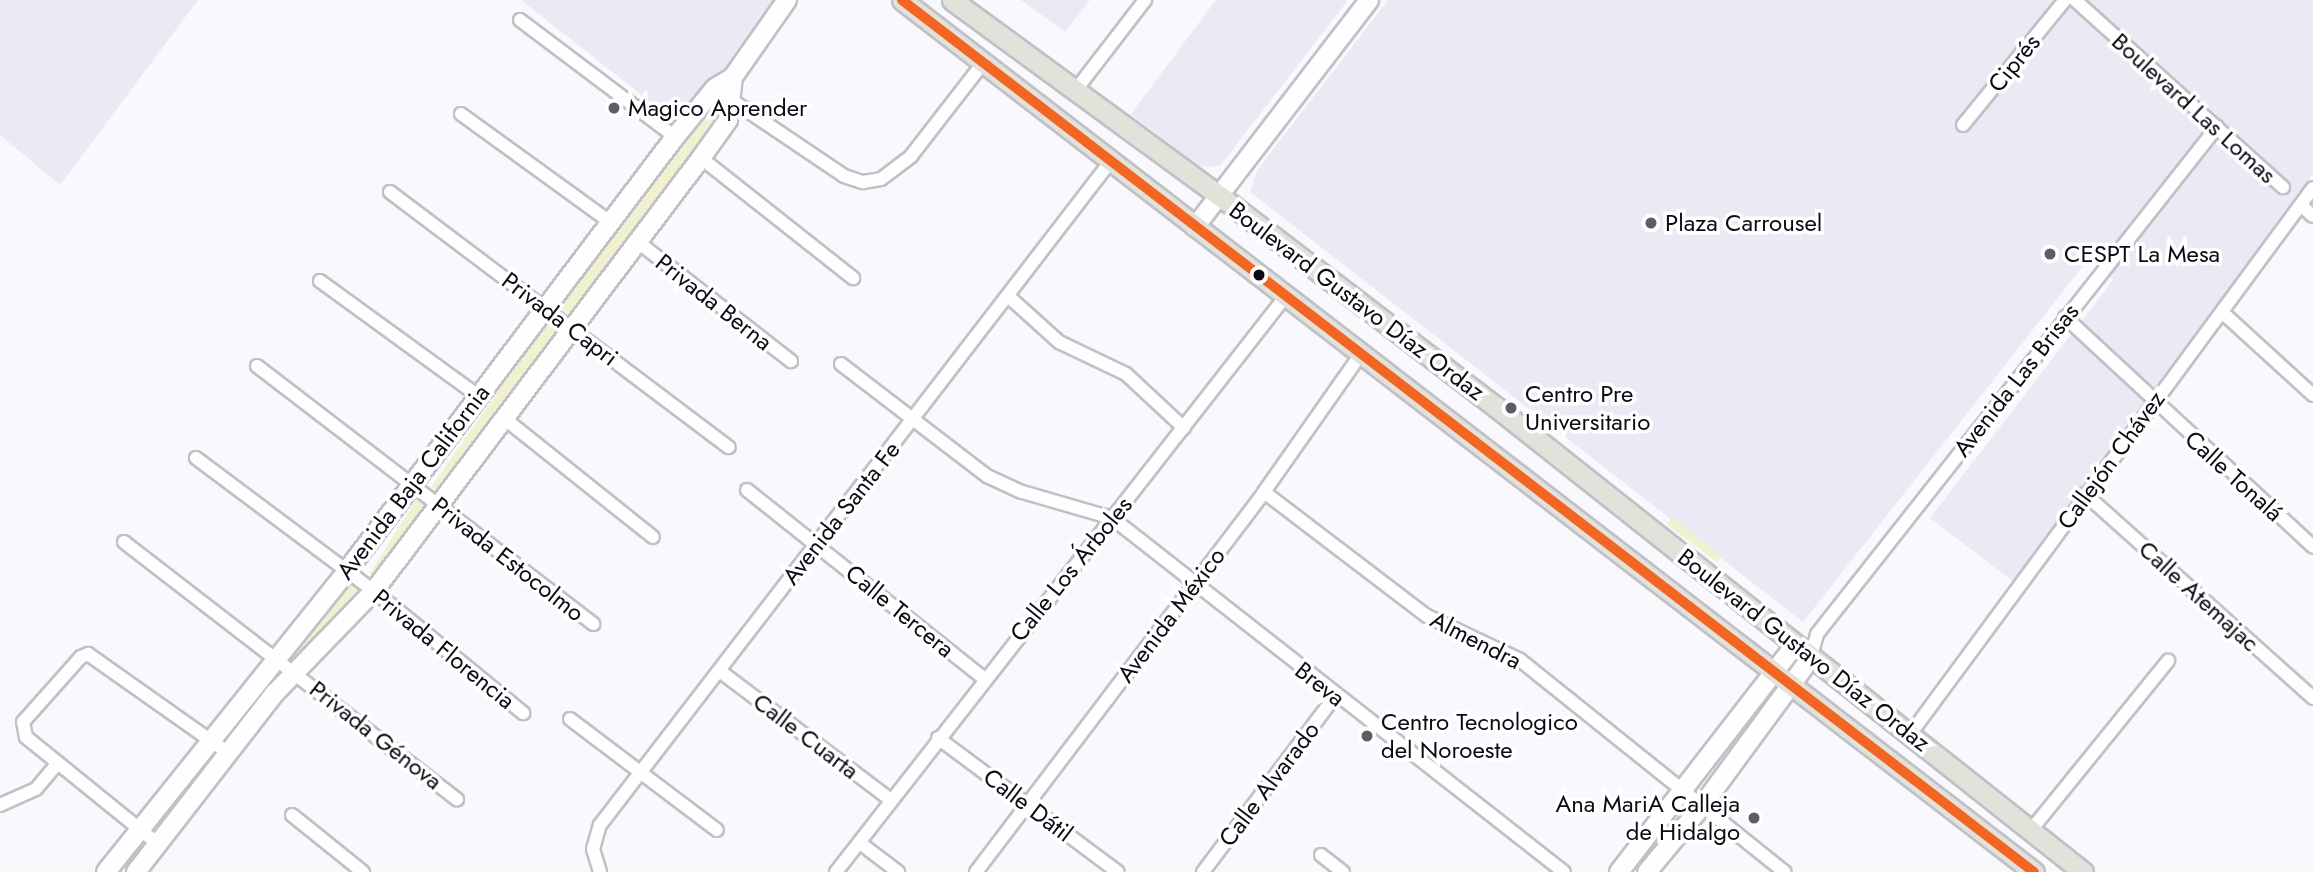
<!DOCTYPE html>
<meta charset="utf-8">
<style>
body{margin:0}
#map{position:relative;width:2313px;height:872px;overflow:hidden;background:#f9f8fc;font-family:Jost,sans-serif}
div>[style]{position:absolute}
[style*='--x']{left:calc(var(--x)*1px);top:calc(var(--y)*1px);width:calc(var(--w)*1px);rotate:calc(var(--a)*1deg)}
.built>*{inset:0;background:#ebe9f3}
.green>*{inset:0;background:#eff1cf;transform-origin:0 0}
.roads{filter:drop-shadow(2px 0 #c1c0c7) drop-shadow(-2px 0 #c1c0c7) drop-shadow(0 2px #c1c0c7) drop-shadow(0 -2px #c1c0c7)}
.street>*{height:12px;margin:-6px;padding:0 6px;transform-origin:6px;border-radius:6px;background:#fefeff}
.secondary>*{height:18px;margin:-9px;padding:0 9px;transform-origin:9px;border-radius:9px;background:#fefeff}
.primary>*{height:19px;margin:-9.5px;padding:0 9.5px;transform-origin:9.5px;border-radius:9.5px;background:#e2e2db}
.bus-1>*{height:10px;margin:-5px;padding:0 5px;transform-origin:5px;border-radius:5px;background:#f26522}
.dots>*{width:19px;height:19px;translate:-50% -50%;box-sizing:border-box;border:4px solid #fff;border-radius:50%}
span{translate:-50% -50%;white-space:nowrap;text-align:center;line-height:1.15;-webkit-text-stroke:7px #fff;paint-order:stroke}
.street-label{font-size:24px;color:#0b0a13}
.poi-label{font-size:24px;color:#0b0a13}
.left{translate:0 -50%;text-align:left}
.right{translate:-100% -50%;text-align:right}
</style>
<div id="map">
<div class="built">
<i style="clip-path:polygon(0 0,198px 0,60px 185px,0 135px)"></i>
<i style="clip-path:polygon(521px 0,783px 0,685px 129px)"></i>
<i style="clip-path:polygon(1021px 0,1090px 0,1065px 32px)"></i>
<i style="clip-path:polygon(1216px 0,1348px 0,1220px 166px,1198px 167px,1131px 114px)"></i>
<i style="clip-path:polygon(1388px 0,2313px 0,2313px 174px,2015px 583px,1930px 518px,2113px 280px,2090px 257px,1803px 622px,1250px 192px,1258px 169px)"></i>
</div>
<div class="green">
<i style="clip-path:polygon(717px 100px,725px 105px,720px 124px,573px 317px,559px 306px)"></i>
<i style="left:546px;top:323px;width:16px;height:200px;rotate:35deg"></i>
<i style="left:416px;top:500px;width:13px;height:87px;rotate:32deg"></i>
<i style="clip-path:polygon(1671px 516px,1721px 557px,1717px 562px,1667px 525px)"></i>
<i style="clip-path:polygon(349px 583px,364px 594px,295px 663px,286px 657px)"></i>
<i style="clip-path:polygon(212px 750px,220px 757px,161px 830px,155px 825px)"></i>
</div>
<div class="roads">
<div class="street">
<i style="--x:2075;--y:0;--w:280;--a:42"></i>
<i style="--x:520;--y:20;--w:194;--a:37"></i>
<i style="--x:1075;--y:91;--w:115;--a:-52.4"></i>
<i style="--x:727;--y:97;--w:141;--a:34"></i>
<i style="--x:844;--y:176;--w:20;--a:18"></i>
<i style="--x:863;--y:182;--w:18;--a:-9"></i>
<i style="--x:881;--y:179;--w:38;--a:-37"></i>
<i style="--x:911;--y:156;--w:119;--a:-52.2"></i>
<i style="--x:461;--y:114;--w:183;--a:35.9"></i>
<i style="--x:1963;--y:125;--w:161;--a:-50.8"></i>
<i style="--x:701;--y:158;--w:194;--a:38.3"></i>
<i style="--x:390;--y:192;--w:424;--a:37"></i>
<i style="--x:2301;--y:205;--w:16;--a:43"></i>
<i style="--x:638;--y:242;--w:194;--a:37.9"></i>
<i style="--x:320;--y:281;--w:195;--a:36"></i>
<i style="--x:1008;--y:296;--w:69;--a:42"></i>
<i style="--x:1059;--y:342;--w:74;--a:25.5"></i>
<i style="--x:1126;--y:374;--w:79;--a:43"></i>
<i style="--x:2222;--y:312;--w:123;--a:42.4"></i>
<i style="--x:2065;--y:317;--w:338;--a:42.8"></i>
<i style="--x:841;--y:364;--w:184;--a:37.5"></i>
<i style="--x:987;--y:476;--w:38;--a:25"></i>
<i style="--x:1022;--y:492;--w:94;--a:16.1"></i>
<i style="--x:1112;--y:518;--w:574;--a:38.07"></i>
<i style="--x:257;--y:366;--w:424;--a:37.5"></i>
<i style="--x:505;--y:419;--w:189;--a:38.6"></i>
<i style="--x:196;--y:458;--w:222;--a:36.8"></i>
<i style="--x:374;--y:591;--w:193;--a:39.3"></i>
<i style="--x:747;--y:490;--w:302;--a:38.5"></i>
<i style="--x:1264;--y:492;--w:205;--a:37.3"></i>
<i style="--x:1427;--y:616;--w:103;--a:25.3"></i>
<i style="--x:1520;--y:660;--w:339;--a:38.7"></i>
<i style="--x:2085;--y:494;--w:306;--a:41.8"></i>
<i style="--x:124;--y:542;--w:421;--a:37.7"></i>
<i style="--x:1810;--y:659;--w:26;--a:-74"></i>
<i style="--x:1817;--y:634;--w:646;--a:-51.73"></i>
<i style="--x:721;--y:672;--w:213;--a:37"></i>
<i style="--x:570;--y:719;--w:184;--a:37.1"></i>
<i style="--x:1911;--y:733;--w:677;--a:-53.59"></i>
<i style="--x:938;--y:738;--w:224;--a:36.7"></i>
<i style="--x:0;--y:805;--w:39;--a:-24"></i>
<i style="--x:36;--y:789;--w:34;--a:-50"></i>
<i style="--x:292;--y:815;--w:91;--a:38.8"></i>
<i style="--x:2031;--y:830;--w:218;--a:-51"></i>
<i style="--x:860;--y:843;--w:48;--a:37.3"></i>
<i style="--x:158;--y:844;--w:170;--a:-141"></i>
<i style="--x:26;--y:737;--w:15;--a:-101"></i>
<i style="--x:23;--y:722;--w:87;--a:-48.3"></i>
<i style="--x:81;--y:657;--w:8;--a:-23"></i>
<i style="--x:88;--y:654;--w:174;--a:35.2"></i>
<i style="--x:1321;--y:855;--w:28;--a:38"></i>
<i style="--x:600;--y:872;--w:24;--a:-107"></i>
<i style="--x:593;--y:849;--w:25;--a:-74"></i>
<i style="--x:600;--y:825;--w:836;--a:-52.43"></i>
<i style="--x:836;--y:872;--w:730;--a:-52.01"></i>
<i style="--x:976;--y:872;--w:477;--a:-52.8"></i>
<i style="--x:1264;--y:492;--w:169;--a:-54.9"></i>
<i style="--x:1203;--y:872;--w:220;--a:-53.1"></i>
</div>
<div class="secondary">
<i style="--x:1195;--y:227;--w:286;--a:-52.5"></i>
<i style="--x:106;--y:872;--w:384;--a:-51.3"></i>
<i style="--x:346;--y:572;--w:545;--a:-52.9"></i>
<i style="--x:675;--y:137;--w:63;--a:-50.8"></i>
<i style="--x:715;--y:88;--w:21;--a:-31"></i>
<i style="--x:733;--y:77;--w:94;--a:-55"></i>
<i style="--x:136;--y:872;--w:227;--a:-52.2"></i>
<i style="--x:275;--y:693;--w:142;--a:-45.9"></i>
<i style="--x:374;--y:591;--w:543;--a:-52.94"></i>
<i style="--x:701;--y:158;--w:47;--a:-54.6"></i>
<i style="--x:728;--y:120;--w:43;--a:-83.4"></i>
<i style="--x:1619;--y:872;--w:286;--a:-52.2"></i>
<i style="--x:1647;--y:872;--w:86;--a:-50.2"></i>
<i style="--x:1702;--y:806;--w:182;--a:-53.7"></i>
</div>
<div class="primary">
<i style="--x:902;--y:0;--w:1429;--a:37.61"></i>
<i style="--x:952;--y:0;--w:332;--a:36.2"></i>
<i style="--x:1220;--y:196;--w:347;--a:37.4"></i>
<i style="--x:1496;--y:407;--w:749;--a:38.38"></i>
</div>
</div>
<div class="bus-1">
<i style="--x:902;--y:0;--w:1429;--a:37.61"></i>
</div>
<div class="dots">
<i style="left:614px;top:108px;background:#5e5d65"></i>
<i style="left:1651px;top:223px;background:#5e5d65"></i>
<i style="left:2050px;top:254px;background:#5e5d65"></i>
<i style="left:1259px;top:275px;background:#0b0a13"></i>
<i style="left:1511px;top:408px;background:#5e5d65"></i>
<i style="left:1367px;top:736px;background:#5e5d65"></i>
<i style="left:1754px;top:818px;background:#5e5d65"></i>
</div>
<div class="street-label">
<span style="left:2014px;top:63px;rotate:-51deg">Ciprés</span>
<span style="left:2194px;top:108px;rotate:42deg">Boulevard Las Lomas</span>
<span style="left:1357px;top:301px;rotate:37deg">Boulevard Gustavo Díaz Ordaz</span>
<span style="left:714px;top:302px;rotate:38deg">Privada Berna</span>
<span style="left:560px;top:319px;rotate:37deg">Privada Capri</span>
<span style="left:2016px;top:380px;rotate:-52deg">Avenida Las Brisas</span>
<span style="left:2111px;top:460px;rotate:-54deg">Callejón Chávez</span>
<span style="left:2234px;top:476px;rotate:42deg">Calle Tonalá</span>
<span style="left:413px;top:482px;rotate:-53deg">Avenida Baja California</span>
<span style="left:841px;top:513px;rotate:-52deg">Avenida Santa Fe</span>
<span style="left:508px;top:559px;rotate:38deg">Privada Estocolmo</span>
<span style="left:1071px;top:569px;rotate:-51deg">Calle Los Árboles</span>
<span style="left:2199px;top:596px;rotate:42deg">Calle Atemajac</span>
<span style="left:900px;top:611px;rotate:39deg">Calle Tercera</span>
<span style="left:1171px;top:615px;rotate:-53deg">Avenida México</span>
<span style="left:1476px;top:640px;rotate:27deg">Almendra</span>
<span style="left:444px;top:649px;rotate:39deg">Privada Florencia</span>
<span style="left:1804px;top:650px;rotate:38deg">Boulevard Gustavo Díaz Ordaz</span>
<span style="left:1320px;top:684px;rotate:38deg">Breva</span>
<span style="left:376px;top:735px;rotate:38deg">Privada Génova</span>
<span style="left:806px;top:736px;rotate:37deg">Calle Cuarta</span>
<span style="left:1269px;top:784px;rotate:-53deg">Calle Alvarado</span>
<span style="left:1028px;top:805px;rotate:37deg">Calle Dátil</span>
</div>
<div class="poi-label">
<span class="left" style="left:628px;top:108px">Magico Aprender</span>
<span class="left" style="left:1665px;top:223px">Plaza Carrousel</span>
<span class="left" style="left:2064px;top:254px">CESPT La Mesa</span>
<span class="left" style="left:1525px;top:408px">Centro Pre<br>Universitario</span>
<span class="left" style="left:1381px;top:736px">Centro Tecnologico<br>del Noroeste</span>
<span class="right" style="left:1740px;top:818px">Ana MariA Calleja<br>de Hidalgo</span>
</div>
</div>
